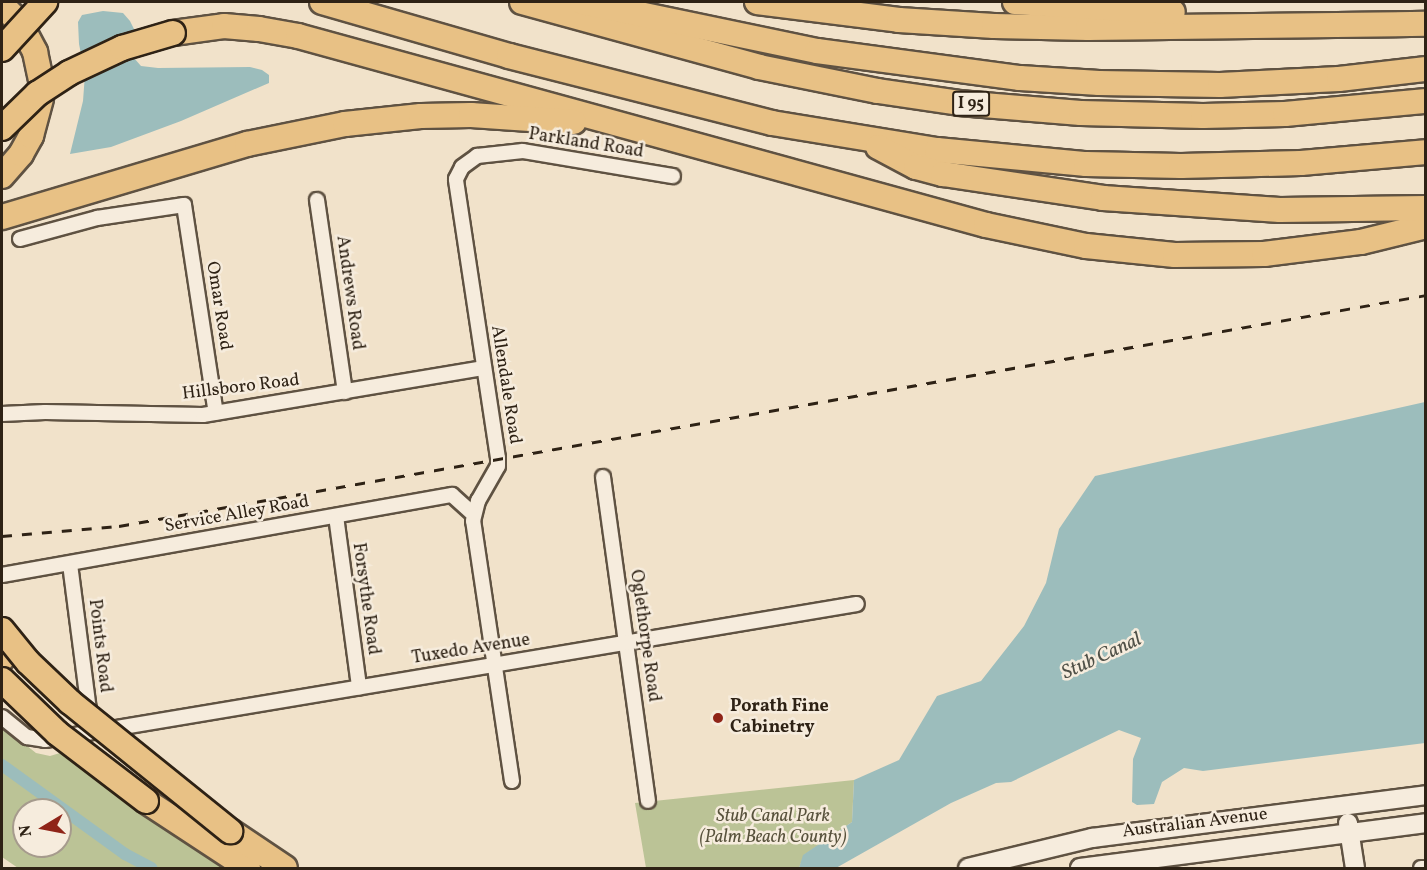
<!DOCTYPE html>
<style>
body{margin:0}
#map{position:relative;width:1427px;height:870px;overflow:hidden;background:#f1e2ca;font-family:Vollkorn,serif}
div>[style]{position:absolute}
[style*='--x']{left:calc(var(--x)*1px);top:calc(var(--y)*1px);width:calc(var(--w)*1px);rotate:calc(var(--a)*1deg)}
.green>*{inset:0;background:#bbc396}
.water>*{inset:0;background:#9cbdbc}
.canal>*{height:12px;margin:-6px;padding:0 6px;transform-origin:6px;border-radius:6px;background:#9cbdbc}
.roads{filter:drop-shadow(2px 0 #5f5242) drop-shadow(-2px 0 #5f5242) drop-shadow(0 2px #5f5242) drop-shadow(0 -2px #5f5242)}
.street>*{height:14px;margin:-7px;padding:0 7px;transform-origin:7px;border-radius:7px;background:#f6ecdd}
.secondary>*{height:18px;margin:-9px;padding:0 9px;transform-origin:9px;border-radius:9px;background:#f6ecdd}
.highway>*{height:24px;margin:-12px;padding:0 12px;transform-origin:12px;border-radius:12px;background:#e8c185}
.rail>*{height:3px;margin-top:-1.5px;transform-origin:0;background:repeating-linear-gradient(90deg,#2e2215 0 10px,transparent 0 20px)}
.bridges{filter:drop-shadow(2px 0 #2e2215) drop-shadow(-2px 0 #2e2215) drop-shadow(0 2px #2e2215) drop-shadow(0 -2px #2e2215)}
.highway-bridge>*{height:24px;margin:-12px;padding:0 12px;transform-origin:12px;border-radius:12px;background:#e8c185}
.dots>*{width:16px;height:16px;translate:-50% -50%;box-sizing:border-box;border:3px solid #f6ecdd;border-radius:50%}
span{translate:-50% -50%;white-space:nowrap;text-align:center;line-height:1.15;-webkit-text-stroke:5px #f6ecdd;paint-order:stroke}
.shield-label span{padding:2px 4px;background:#f6ecdd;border:2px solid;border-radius:4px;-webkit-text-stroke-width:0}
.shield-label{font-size:16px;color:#2e2215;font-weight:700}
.street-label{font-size:18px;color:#2e2215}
.poi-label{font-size:18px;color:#2e2215;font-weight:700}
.left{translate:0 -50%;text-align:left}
.park-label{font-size:18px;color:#58523c;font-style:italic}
.water-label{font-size:20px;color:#4f5047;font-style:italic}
.frame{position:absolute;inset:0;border:3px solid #2e2215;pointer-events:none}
.north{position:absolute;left:12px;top:798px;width:60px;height:60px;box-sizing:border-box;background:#f6ecdd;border:2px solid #a69b8d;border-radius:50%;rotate:260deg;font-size:16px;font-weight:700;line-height:24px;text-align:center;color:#2e2215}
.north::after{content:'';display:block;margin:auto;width:21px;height:27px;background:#8f2418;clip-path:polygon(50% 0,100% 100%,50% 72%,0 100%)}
</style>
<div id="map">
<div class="green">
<i style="clip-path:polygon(evenodd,2px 726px,36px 753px,50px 756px,60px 753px,234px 868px,18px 868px,2px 857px,2px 726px,24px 810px,60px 810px,60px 846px,24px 846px,24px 810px)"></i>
<i style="clip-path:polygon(854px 780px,852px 822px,804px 855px,799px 868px,646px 868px,635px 803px)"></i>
</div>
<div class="water">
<i style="clip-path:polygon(103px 11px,123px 13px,130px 21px,136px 33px,134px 58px,141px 66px,158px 68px,250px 67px,262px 70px,269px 75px,269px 83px,181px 121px,111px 147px,70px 154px,83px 101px,85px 74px,79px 44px,78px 22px,82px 15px)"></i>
<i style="clip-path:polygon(1425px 402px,1425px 743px,1203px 771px,1184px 768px,1162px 782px,1154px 804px,1137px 805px,1132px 802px,1133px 759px,1141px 738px,1119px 730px,1011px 782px,996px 783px,951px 803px,836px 868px,799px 868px,803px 855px,852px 822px,854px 780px,899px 760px,937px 696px,981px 681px,1024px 626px,1046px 583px,1059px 529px,1095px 476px)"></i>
</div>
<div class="canal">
<i style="--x:2;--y:765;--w:152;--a:35.9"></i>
<i style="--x:125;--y:854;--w:30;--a:28"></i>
</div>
<div class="roads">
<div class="street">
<i style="--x:317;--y:200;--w:194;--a:81.7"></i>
<i style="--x:20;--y:239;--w:80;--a:-15.3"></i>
<i style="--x:97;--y:218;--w:88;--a:-8.5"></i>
<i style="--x:184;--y:205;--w:210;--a:81.3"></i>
<i style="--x:2;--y:414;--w:43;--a:-2.7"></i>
<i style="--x:45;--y:412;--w:158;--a:1.1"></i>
<i style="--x:203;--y:415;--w:285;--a:-9.5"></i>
<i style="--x:603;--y:477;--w:327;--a:82.1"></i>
<i style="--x:336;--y:516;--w:173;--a:82.3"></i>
<i style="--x:70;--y:564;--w:154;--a:82.6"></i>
<i style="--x:2;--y:575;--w:457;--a:-10.1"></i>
<i style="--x:452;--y:495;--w:28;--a:42"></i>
<i style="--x:2;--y:717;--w:32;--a:39"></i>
<i style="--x:27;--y:737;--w:18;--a:9"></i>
<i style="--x:45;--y:740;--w:823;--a:-9.51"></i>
<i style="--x:512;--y:781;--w:263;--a:-98.5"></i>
<i style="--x:473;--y:521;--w:21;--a:-76"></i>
<i style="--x:478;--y:501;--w:40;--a:-60.3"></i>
<i style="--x:498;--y:466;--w:8;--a:-90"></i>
<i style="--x:498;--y:458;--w:282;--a:-98.6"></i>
<i style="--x:456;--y:179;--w:13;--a:-63"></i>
<i style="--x:462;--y:167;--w:19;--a:-36"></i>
<i style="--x:477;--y:156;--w:46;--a:-6.2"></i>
<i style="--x:523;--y:151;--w:152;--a:9.5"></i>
<i style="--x:1421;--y:868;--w:5;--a:0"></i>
</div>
<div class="secondary">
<i style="--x:1348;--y:823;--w:46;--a:81.2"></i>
<i style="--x:968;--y:868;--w:128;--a:-13.6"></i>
<i style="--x:1092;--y:838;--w:337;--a:-7.3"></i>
<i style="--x:1080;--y:868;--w:349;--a:-7.4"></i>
</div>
<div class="highway">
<i style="--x:322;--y:2;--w:195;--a:16.1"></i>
<i style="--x:509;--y:56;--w:271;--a:14.3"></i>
<i style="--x:772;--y:123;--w:167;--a:9.3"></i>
<i style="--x:937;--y:150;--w:150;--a:5.4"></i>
<i style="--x:1086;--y:164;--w:95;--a:1.2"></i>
<i style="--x:1181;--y:166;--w:120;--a:-1.4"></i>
<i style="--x:1301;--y:163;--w:125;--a:-5"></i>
<i style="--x:522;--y:2;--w:246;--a:15.3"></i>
<i style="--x:759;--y:67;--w:121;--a:11.4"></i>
<i style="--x:878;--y:91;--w:82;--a:8.4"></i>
<i style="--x:959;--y:103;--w:122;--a:4.7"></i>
<i style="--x:1081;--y:113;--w:122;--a:1.4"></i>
<i style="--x:1203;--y:116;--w:82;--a:-1.4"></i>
<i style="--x:1285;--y:114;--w:142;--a:-5.3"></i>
<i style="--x:582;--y:2;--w:240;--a:11.8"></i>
<i style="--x:817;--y:51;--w:205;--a:7.6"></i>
<i style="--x:1020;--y:78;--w:79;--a:3.6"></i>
<i style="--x:1099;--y:83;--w:121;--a:0.9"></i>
<i style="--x:1220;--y:85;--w:119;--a:-2.9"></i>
<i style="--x:1339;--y:79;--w:88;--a:-6.6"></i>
<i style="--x:757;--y:2;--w:143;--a:7.2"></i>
<i style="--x:899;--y:20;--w:95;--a:3.6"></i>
<i style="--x:994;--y:26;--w:94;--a:1.2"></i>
<i style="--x:1088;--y:28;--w:338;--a:-0.7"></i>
<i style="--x:1015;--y:2;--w:158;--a:3.6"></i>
<i style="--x:2;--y:5;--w:18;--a:45"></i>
<i style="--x:24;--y:31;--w:24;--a:62"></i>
<i style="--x:35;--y:52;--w:29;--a:78"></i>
<i style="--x:173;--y:33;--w:51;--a:-7.8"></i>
<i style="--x:224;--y:26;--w:35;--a:5"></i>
<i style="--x:259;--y:29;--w:40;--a:10"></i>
<i style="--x:298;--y:36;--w:713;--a:15.36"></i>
<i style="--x:986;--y:225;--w:102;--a:11.9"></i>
<i style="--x:1086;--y:246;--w:89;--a:5.8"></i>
<i style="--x:1175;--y:255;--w:89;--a:-0.6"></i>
<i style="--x:1264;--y:254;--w:98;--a:-7.1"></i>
<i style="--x:1361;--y:242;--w:67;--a:-13.8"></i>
<i style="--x:878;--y:147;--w:43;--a:27.8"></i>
<i style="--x:916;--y:167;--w:28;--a:15"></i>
<i style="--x:943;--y:174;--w:162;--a:8.5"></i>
<i style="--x:1103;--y:198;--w:177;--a:3.9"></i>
<i style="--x:1280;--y:210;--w:146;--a:-0.8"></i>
<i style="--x:2;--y:176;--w:29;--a:-49"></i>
<i style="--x:21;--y:154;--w:21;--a:-61"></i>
<i style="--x:31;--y:136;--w:39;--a:-75"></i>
<i style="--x:2;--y:217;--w:256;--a:-16.6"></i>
<i style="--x:247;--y:144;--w:100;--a:-11.5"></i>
<i style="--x:345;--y:124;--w:76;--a:-6"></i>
<i style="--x:421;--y:116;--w:50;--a:-1.1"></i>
<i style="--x:471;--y:115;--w:103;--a:3.9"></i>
<i style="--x:2;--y:656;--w:2;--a:63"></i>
<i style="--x:146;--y:801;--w:122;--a:33.3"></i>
<i style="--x:230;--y:831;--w:66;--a:33.9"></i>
</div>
</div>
<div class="rail">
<i style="--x:2;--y:536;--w:117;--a:-4.9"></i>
<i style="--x:119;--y:526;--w:1327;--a:-10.02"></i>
</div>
<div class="bridges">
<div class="highway-bridge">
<i style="--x:2;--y:49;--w:64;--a:-47.5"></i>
<i style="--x:2;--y:128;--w:49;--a:-44.2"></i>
<i style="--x:37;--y:94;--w:38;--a:-33"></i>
<i style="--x:69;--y:73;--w:59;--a:-25.3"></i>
<i style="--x:122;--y:48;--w:53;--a:-16.4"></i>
<i style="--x:2;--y:630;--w:41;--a:50.9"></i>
<i style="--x:28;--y:662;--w:58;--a:43.6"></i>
<i style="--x:70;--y:702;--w:206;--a:38.9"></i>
<i style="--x:2;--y:680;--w:76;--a:43.9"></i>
<i style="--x:57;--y:733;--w:112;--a:37.4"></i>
</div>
</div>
<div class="dots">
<i style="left:718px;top:718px;background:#8f2418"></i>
</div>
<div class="shield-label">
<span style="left:971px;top:104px">I 95</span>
</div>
<div class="street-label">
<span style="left:586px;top:144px;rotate:9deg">Parkland Road</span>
<span style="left:349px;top:293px;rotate:82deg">Andrews Road</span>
<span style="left:218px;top:306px;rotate:81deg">Omar Road</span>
<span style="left:505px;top:385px;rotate:81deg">Allendale Road</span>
<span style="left:241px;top:388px;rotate:-7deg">Hillsboro Road</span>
<span style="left:237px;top:515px;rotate:-10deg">Service Alley Road</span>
<span style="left:365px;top:599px;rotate:82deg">Forsythe Road</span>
<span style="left:644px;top:636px;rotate:82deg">Oglethorpe Road</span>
<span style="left:99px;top:646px;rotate:83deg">Points Road</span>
<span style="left:471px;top:650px;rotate:-9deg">Tuxedo Avenue</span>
<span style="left:1195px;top:824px;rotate:-7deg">Australian Avenue</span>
</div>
<div class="poi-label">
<span class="left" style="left:730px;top:718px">Porath Fine<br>Cabinetry</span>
</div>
<div class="park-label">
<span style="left:773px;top:828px">Stub Canal Park<br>(Palm Beach County)</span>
</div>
<div class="water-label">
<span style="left:1102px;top:657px;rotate:-25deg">Stub Canal</span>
</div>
<div class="frame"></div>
<div class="north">N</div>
</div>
